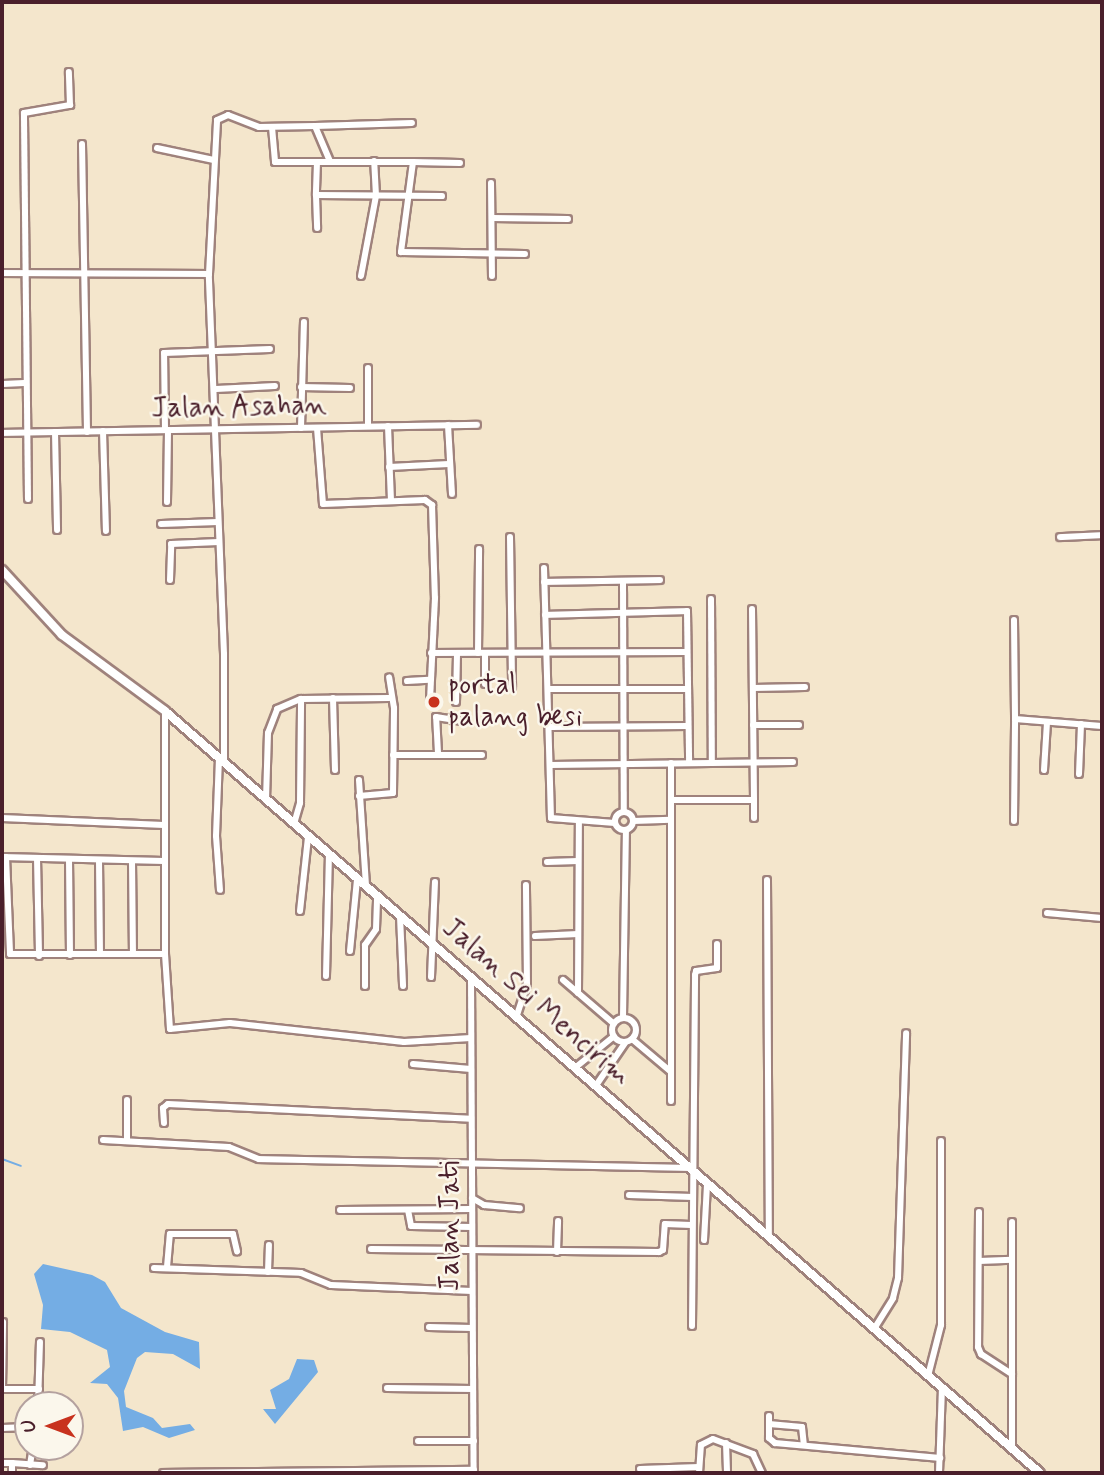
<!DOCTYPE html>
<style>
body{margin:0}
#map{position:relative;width:1104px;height:1475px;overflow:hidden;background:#f4e6cc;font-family:Mynerve,sans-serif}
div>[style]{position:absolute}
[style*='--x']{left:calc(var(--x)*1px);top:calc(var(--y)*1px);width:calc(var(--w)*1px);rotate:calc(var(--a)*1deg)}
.water>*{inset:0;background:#74ade4}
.stream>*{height:2px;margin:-1px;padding:0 1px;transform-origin:1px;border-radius:1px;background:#74ade4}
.roads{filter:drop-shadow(2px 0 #9f827c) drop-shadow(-2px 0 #9f827c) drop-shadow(0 2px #9f827c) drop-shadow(0 -2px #9f827c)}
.minor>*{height:6px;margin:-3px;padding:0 3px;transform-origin:3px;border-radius:3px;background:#fff}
.minor>.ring{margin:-3px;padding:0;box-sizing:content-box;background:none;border:6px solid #fff;border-radius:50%}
.tertiary>*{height:8px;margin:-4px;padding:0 4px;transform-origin:4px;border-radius:4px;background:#fff}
.dots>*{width:19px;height:19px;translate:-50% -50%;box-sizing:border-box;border:4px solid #fbf7ec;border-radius:50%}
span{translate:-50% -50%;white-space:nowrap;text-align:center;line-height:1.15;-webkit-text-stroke:5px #fbf7ec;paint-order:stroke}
.street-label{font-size:28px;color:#4a1f2b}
.poi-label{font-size:28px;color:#4a1f2b}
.left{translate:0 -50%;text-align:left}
.frame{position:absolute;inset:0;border:4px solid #4a1f2b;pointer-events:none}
.north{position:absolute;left:14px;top:1391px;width:70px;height:70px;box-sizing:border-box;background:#fbf7ec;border:2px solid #b4a19f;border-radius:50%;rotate:270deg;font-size:19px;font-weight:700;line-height:28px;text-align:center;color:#4a1f2b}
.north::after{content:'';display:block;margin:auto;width:24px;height:32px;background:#c8321e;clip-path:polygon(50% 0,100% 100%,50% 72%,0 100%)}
</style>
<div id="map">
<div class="water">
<i style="clip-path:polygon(43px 1264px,92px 1275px,105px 1282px,121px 1308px,165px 1332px,199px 1342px,200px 1369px,173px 1354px,145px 1352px,137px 1358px,124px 1391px,126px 1407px,153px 1418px,162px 1428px,190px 1424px,195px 1430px,169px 1438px,143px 1427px,123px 1431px,118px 1398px,107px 1384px,90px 1383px,110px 1367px,107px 1350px,70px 1332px,41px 1329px,43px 1305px,34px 1274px)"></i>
<i style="clip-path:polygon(297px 1359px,314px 1360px,318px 1372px,275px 1424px,263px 1409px,276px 1409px,270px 1390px,289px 1379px)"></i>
</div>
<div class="stream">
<i style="--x:2;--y:1159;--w:20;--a:20"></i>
</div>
<div class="roads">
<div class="minor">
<i style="--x:315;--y:126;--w:97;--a:-1.8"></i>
<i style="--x:272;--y:127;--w:35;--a:85"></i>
<i style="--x:275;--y:162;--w:138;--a:0"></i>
<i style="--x:413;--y:162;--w:91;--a:97.6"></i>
<i style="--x:401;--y:252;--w:124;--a:0.9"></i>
<i style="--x:82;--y:144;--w:288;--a:89"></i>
<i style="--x:157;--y:148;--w:58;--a:11.9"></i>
<i style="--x:317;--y:162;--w:33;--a:92"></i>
<i style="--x:316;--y:195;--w:126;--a:0.5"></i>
<i style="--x:413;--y:162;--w:47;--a:1.2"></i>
<i style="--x:491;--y:183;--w:93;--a:89.4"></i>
<i style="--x:316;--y:195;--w:33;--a:88"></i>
<i style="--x:492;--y:218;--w:76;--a:0.8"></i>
<i style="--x:2;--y:273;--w:207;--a:0.3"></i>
<i style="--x:361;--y:276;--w:81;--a:-79.4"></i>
<i style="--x:376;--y:196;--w:35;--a:-93"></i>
<i style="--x:3;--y:384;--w:21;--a:-3"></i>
<i style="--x:301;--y:387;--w:49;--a:1.2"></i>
<i style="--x:216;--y:389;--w:59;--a:-2.9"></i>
<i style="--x:448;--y:425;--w:69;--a:86.7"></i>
<i style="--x:368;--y:426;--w:58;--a:-90"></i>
<i style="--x:388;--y:426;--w:75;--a:87.7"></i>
<i style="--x:301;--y:428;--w:106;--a:-88.4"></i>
<i style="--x:317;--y:428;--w:76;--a:85.5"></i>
<i style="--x:323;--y:504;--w:102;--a:-2.2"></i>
<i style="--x:425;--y:500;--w:9;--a:36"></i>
<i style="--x:432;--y:505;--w:93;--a:88.2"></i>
<i style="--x:435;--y:598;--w:102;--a:92.8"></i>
<i style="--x:165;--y:430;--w:77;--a:-90.7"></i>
<i style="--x:164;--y:353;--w:106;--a:-2.2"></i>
<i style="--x:103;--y:431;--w:100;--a:88.3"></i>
<i style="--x:55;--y:432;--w:98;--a:88.8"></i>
<i style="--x:2;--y:433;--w:475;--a:-1"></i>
<i style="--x:389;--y:467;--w:60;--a:-2.9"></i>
<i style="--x:28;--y:499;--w:386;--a:-90.6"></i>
<i style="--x:24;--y:113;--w:47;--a:-9.9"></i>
<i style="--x:70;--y:105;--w:33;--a:-92"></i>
<i style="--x:167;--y:502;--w:72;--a:-89.2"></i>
<i style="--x:161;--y:524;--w:57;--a:-2"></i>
<i style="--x:510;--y:537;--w:150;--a:89.2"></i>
<i style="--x:1060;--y:537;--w:42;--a:-2.7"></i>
<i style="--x:544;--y:568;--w:250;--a:88.4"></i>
<i style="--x:551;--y:818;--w:64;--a:4.5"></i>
<i style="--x:170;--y:580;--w:36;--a:-88"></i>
<i style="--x:171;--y:544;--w:48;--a:-2.4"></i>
<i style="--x:544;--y:582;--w:116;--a:-1"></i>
<i style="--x:623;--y:582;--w:230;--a:89.8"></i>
<i style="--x:711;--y:599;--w:164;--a:89.7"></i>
<i style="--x:545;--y:615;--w:142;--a:-1.6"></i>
<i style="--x:687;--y:611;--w:152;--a:89.2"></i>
<i style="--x:1014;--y:620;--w:99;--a:89.4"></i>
<i style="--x:431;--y:653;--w:254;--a:-0.2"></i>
<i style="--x:478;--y:653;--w:104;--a:-89.4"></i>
<i style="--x:407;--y:681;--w:22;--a:-3"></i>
<i style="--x:485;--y:684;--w:31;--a:-90"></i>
<i style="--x:753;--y:688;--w:52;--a:-1.1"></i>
<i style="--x:549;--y:689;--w:139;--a:0"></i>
<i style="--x:333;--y:698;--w:72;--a:88.4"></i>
<i style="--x:456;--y:702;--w:49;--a:-88.8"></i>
<i style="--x:165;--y:711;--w:243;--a:90"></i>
<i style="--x:165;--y:954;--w:75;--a:86.2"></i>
<i style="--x:170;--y:1029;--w:60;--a:-5.7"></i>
<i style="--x:230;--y:1023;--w:175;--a:6.2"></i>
<i style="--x:404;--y:1042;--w:67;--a:-3.4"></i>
<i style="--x:753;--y:725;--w:46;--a:0"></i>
<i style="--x:550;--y:727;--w:138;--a:-0.4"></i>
<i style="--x:438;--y:753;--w:36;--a:-93"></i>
<i style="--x:436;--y:717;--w:25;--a:9"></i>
<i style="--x:393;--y:755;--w:89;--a:0"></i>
<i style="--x:219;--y:758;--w:78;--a:92.2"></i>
<i style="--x:216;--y:836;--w:54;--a:85.8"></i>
<i style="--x:224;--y:762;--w:108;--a:-90"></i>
<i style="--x:224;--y:654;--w:380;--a:-92.3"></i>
<i style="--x:209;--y:274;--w:154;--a:-87"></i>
<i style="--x:217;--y:120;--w:12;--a:-24"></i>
<i style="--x:228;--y:115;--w:33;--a:21"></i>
<i style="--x:259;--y:127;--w:56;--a:-1"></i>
<i style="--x:315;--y:126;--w:38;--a:67"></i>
<i style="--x:550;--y:765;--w:243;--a:-0.7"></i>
<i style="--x:1044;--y:770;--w:48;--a:-86.4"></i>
<i style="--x:1079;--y:774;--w:50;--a:-87.7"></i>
<i style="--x:359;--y:780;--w:106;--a:86.2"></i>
<i style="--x:359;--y:796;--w:34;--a:-5"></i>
<i style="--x:393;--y:793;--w:85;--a:-89.3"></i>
<i style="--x:394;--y:708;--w:31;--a:-99"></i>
<i style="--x:266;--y:800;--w:67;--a:-88.3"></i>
<i style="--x:268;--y:733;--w:26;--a:-69"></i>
<i style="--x:277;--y:709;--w:26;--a:-23"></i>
<i style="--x:301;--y:699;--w:88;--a:-0.7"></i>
<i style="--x:671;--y:800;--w:83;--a:0"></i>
<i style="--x:754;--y:800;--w:191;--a:-90.6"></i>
<i style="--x:754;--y:800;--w:18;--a:90"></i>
<i class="ring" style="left:615px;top:812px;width:12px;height:12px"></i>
<i style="--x:2;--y:818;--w:162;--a:2.5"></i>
<i style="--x:671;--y:820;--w:57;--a:-90"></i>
<i style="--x:633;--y:821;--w:38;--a:-2"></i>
<i style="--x:671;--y:820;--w:281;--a:90"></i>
<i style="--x:1014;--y:821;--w:102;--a:-89.4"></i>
<i style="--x:1015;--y:719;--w:87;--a:4.6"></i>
<i style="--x:294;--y:824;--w:22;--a:-74"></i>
<i style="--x:300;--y:803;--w:104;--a:-89.4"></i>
<i style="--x:2;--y:857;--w:162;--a:1.4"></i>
<i style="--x:6;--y:857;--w:97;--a:87.6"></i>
<i style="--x:10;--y:954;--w:155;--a:0"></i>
<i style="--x:37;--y:858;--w:98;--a:88.8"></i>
<i style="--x:69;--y:859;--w:96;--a:89.4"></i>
<i style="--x:99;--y:860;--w:94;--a:89.4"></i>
<i style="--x:132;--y:861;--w:93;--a:89.4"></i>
<i style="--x:547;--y:862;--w:31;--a:-2"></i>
<i style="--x:767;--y:880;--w:357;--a:89.7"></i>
<i style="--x:300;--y:911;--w:74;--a:-83.8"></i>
<i style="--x:1047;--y:913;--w:55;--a:5.2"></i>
<i style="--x:400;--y:916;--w:70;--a:87.5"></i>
<i style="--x:535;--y:936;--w:43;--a:-2.7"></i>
<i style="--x:350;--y:951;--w:72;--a:-84.4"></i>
<i style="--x:326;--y:976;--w:121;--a:-88.6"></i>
<i style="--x:431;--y:977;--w:95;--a:-87.6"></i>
<i style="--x:471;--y:978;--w:495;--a:89.7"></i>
<i style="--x:563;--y:980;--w:66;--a:40.7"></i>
<i style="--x:365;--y:986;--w:41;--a:-90"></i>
<i style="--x:365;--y:945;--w:19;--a:-55"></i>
<i style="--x:376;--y:929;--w:33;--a:-88"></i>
<i style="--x:578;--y:993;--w:171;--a:-89.7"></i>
<i style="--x:517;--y:1015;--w:32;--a:-72"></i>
<i style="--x:527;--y:985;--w:100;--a:-90.6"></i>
<i style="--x:623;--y:1017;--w:187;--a:-89.1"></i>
<i class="ring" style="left:612px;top:1018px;width:18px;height:18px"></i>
<i style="--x:632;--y:1039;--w:50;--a:40.1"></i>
<i style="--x:413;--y:1064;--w:58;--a:4.9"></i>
<i style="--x:576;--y:1067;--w:48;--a:-39"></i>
<i style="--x:597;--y:1084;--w:50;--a:-55.7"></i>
<i style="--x:127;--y:1100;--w:41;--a:90"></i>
<i style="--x:164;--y:1123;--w:15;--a:-94"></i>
<i style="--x:163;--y:1108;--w:6;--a:-39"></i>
<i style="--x:168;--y:1104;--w:303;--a:2.8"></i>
<i style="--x:103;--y:1140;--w:126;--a:3.2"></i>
<i style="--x:229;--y:1147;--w:32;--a:22"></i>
<i style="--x:259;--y:1159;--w:429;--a:1.2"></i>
<i style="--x:629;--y:1195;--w:64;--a:1.8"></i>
<i style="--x:472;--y:1198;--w:14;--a:30"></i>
<i style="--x:484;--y:1205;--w:36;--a:5"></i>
<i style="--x:340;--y:1210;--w:132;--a:-0.4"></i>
<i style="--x:408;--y:1210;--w:16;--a:79"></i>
<i style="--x:411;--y:1226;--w:61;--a:0.9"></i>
<i style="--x:979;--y:1212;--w:135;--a:90.4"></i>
<i style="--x:978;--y:1347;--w:8;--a:67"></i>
<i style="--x:981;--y:1354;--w:37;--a:33"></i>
<i style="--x:1012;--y:1222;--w:227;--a:90"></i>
<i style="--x:704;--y:1240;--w:56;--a:-86.9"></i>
<i style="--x:371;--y:1249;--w:288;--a:0.6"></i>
<i style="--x:659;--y:1252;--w:4;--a:-27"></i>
<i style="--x:663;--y:1250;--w:26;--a:-86"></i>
<i style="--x:665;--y:1224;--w:26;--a:2"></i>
<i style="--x:557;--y:1252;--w:31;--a:-88"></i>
<i style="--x:979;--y:1261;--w:33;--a:-2"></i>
<i style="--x:167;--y:1267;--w:33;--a:-85"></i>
<i style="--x:170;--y:1234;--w:63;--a:0"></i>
<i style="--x:233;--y:1234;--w:18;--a:77"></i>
<i style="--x:154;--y:1268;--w:147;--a:1.9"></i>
<i style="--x:301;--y:1273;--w:32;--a:22"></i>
<i style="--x:331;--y:1285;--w:141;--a:2.4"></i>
<i style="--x:268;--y:1272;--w:27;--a:-88"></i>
<i style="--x:692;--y:1326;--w:351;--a:-89.5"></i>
<i style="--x:695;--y:975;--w:4;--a:-76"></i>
<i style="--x:696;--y:971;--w:21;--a:-8"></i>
<i style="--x:717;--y:968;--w:24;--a:-90"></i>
<i style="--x:429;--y:1327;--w:43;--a:1.3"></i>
<i style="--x:874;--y:1329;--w:36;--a:-58"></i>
<i style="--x:893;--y:1298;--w:21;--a:-76"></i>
<i style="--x:898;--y:1278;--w:245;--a:-88.1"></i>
<i style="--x:928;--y:1376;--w:53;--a:-75.7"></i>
<i style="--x:941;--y:1325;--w:184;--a:-90"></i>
<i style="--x:387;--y:1388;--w:86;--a:0.7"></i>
<i style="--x:2;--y:1389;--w:67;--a:-89.1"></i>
<i style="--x:2;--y:1389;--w:37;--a:0"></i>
<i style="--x:38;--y:1405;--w:63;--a:-88.2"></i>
<i style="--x:769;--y:1416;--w:22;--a:90"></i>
<i style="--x:769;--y:1438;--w:8;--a:40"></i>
<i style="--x:775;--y:1443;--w:166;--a:5.2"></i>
<i style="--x:769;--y:1424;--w:33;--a:5"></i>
<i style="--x:802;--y:1427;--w:18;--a:84"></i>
<i style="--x:2;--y:1428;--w:26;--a:-2"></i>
<i style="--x:418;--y:1441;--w:56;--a:0"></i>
<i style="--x:726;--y:1443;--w:30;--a:88"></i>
<i style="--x:2;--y:1463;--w:10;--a:0"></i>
<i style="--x:12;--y:1463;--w:10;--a:90"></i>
<i style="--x:12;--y:1463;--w:31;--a:4"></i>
<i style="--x:30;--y:1465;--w:18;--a:-81"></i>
<i style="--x:640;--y:1469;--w:59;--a:-1.9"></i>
<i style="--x:163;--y:1473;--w:311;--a:-0.6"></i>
<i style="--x:699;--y:1473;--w:28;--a:-86"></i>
<i style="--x:701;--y:1445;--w:13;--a:-27"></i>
<i style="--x:713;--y:1439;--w:43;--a:20.6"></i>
<i style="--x:753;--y:1454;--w:21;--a:65"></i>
<i style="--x:939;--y:1473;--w:86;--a:-88"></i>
</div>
<div class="tertiary">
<i style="--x:2;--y:570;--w:88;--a:47.3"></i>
<i style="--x:62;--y:635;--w:128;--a:36.4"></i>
<i style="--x:165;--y:711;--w:1160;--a:41.05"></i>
</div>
</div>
<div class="dots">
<i style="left:434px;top:702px;background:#c8321e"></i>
</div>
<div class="street-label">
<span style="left:239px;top:408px;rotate:-1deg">Jalan Asahan</span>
<span style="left:536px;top:1003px;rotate:41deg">Jalan Sei Mencirim</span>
<span style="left:451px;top:1226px;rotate:-90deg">Jalan Jati</span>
</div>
<div class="poi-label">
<span class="left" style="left:448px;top:702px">portal<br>palang besi</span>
</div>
<div class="frame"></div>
<div class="north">U</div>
</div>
